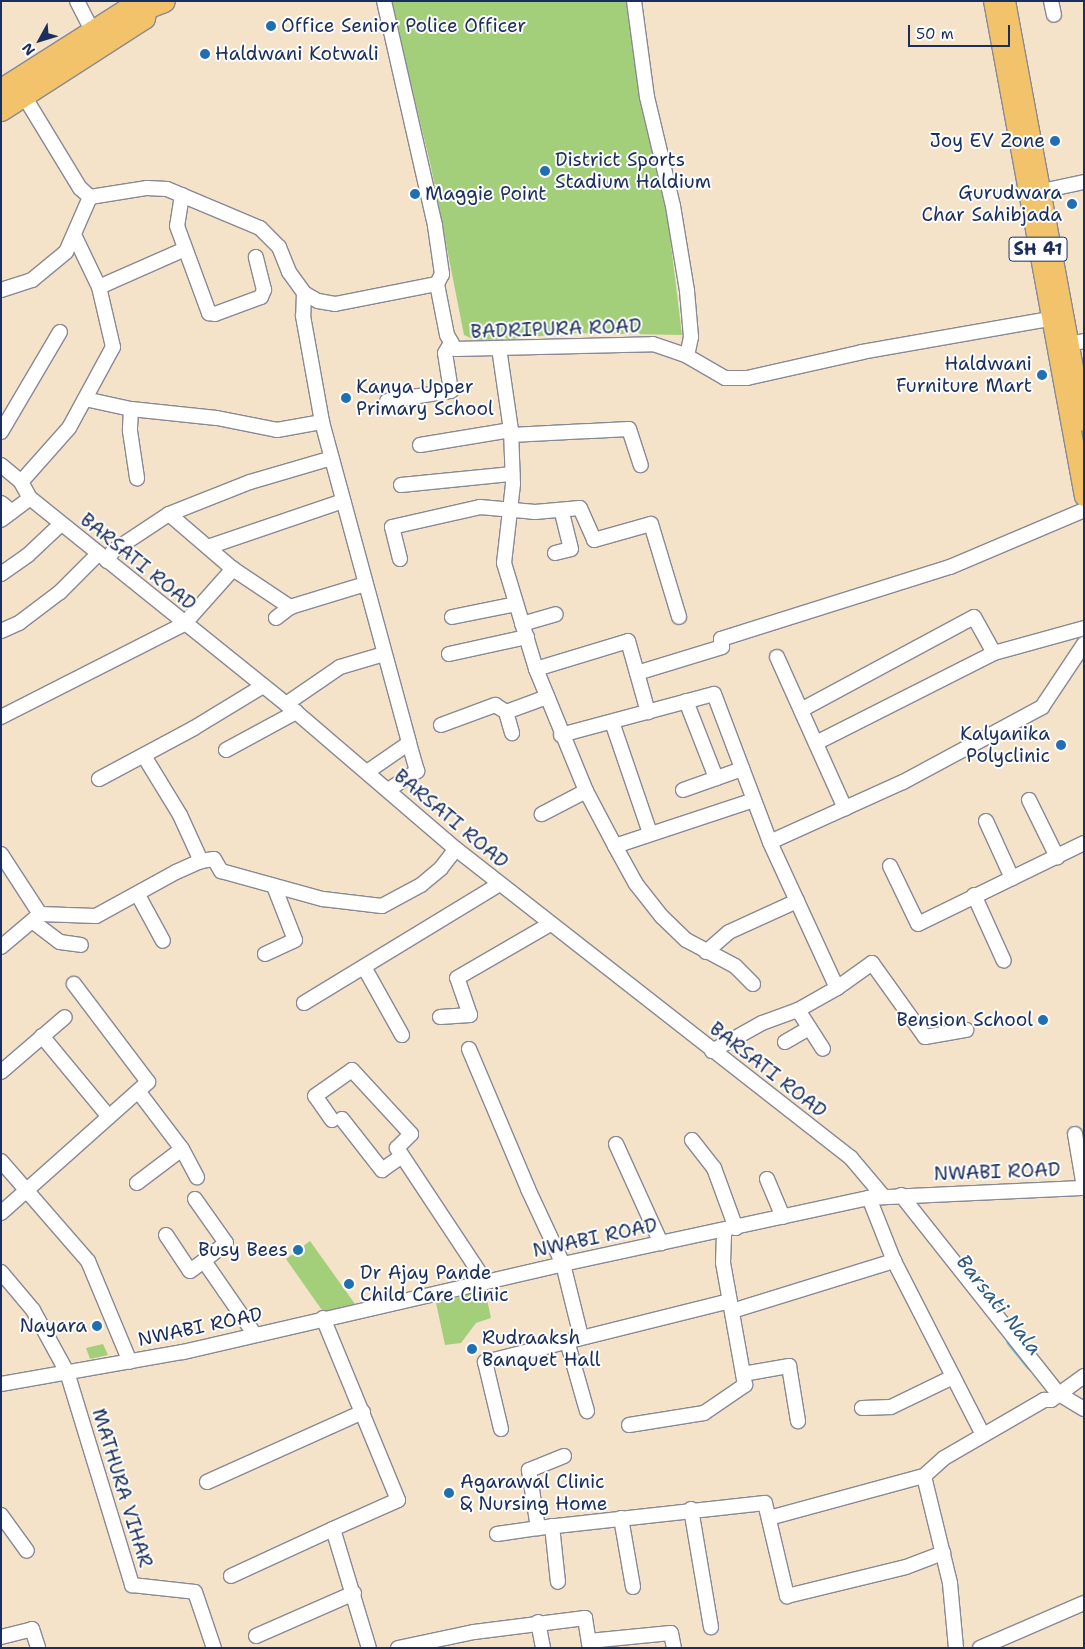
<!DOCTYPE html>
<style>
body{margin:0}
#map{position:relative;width:1085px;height:1649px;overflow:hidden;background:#f4e3c9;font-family:"Shantell Sans",sans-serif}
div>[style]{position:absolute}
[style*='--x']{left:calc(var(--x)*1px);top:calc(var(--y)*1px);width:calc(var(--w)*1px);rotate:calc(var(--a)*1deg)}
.green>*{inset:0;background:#a3cf7b}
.stream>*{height:4.5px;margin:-2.25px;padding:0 2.25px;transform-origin:2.25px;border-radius:2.25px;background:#5cc1d9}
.roads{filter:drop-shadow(1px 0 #888994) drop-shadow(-1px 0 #888994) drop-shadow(0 1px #888994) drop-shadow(0 -1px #888994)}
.minor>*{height:14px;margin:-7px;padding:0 7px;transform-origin:7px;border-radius:7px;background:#fff}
.major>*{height:18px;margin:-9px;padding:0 9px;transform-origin:9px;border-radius:9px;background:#f2c36a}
.highway>*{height:21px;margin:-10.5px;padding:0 10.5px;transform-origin:10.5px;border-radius:10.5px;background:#f2c36a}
.dots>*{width:14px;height:14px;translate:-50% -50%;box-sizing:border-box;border:2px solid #fff;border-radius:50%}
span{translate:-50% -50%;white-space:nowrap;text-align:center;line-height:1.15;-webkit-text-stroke:4px #fff;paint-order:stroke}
.shield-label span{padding:1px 4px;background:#fff;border:1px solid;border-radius:4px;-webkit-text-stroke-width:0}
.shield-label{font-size:18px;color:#1b2f5e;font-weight:700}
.poi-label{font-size:19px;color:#1b2f5e}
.left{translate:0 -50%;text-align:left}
.right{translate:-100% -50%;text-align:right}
.street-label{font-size:19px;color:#1b2f5e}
.water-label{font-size:20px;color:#2e5b83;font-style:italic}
.frame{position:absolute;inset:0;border:2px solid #1b2f5e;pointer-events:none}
.north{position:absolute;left:15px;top:15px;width:50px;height:50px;-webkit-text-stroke:4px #fff;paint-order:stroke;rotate:231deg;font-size:14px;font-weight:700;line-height:20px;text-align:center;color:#1b2f5e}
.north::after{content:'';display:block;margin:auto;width:18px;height:22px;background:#1b2f5e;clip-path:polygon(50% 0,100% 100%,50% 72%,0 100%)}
.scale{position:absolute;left:908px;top:25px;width:102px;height:22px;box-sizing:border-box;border:2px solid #1b2f5e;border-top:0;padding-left:6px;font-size:15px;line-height:18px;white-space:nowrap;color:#1b2f5e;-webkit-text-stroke:4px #fff;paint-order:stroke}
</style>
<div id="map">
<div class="green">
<i style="clip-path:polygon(391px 1px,628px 1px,639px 90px,668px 220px,682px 335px,571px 333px,480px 342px,464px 335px,431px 167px)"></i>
<i style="clip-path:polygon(310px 1241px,355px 1304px,324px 1313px,286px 1259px)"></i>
<i style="clip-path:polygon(485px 1290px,491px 1318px,476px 1323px,461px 1343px,445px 1345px,436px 1303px)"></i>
<i style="clip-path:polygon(103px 1344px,108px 1355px,90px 1359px,86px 1348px)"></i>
</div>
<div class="stream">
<i style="--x:1009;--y:1342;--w:32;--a:51"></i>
</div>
<div class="roads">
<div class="minor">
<i style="--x:77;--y:1;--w:34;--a:63"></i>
<i style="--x:384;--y:1;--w:231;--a:77.2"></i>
<i style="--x:435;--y:226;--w:49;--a:81.7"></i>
<i style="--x:442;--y:274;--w:11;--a:117"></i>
<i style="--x:634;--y:1;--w:97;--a:82.3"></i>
<i style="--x:647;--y:97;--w:112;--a:76.6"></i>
<i style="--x:673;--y:206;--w:86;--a:80.6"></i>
<i style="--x:687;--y:291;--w:46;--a:85"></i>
<i style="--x:691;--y:337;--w:19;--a:102"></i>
<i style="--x:1051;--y:1;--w:14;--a:78"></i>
<i style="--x:24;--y:96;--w:108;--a:58.7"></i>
<i style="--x:80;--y:188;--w:13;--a:42"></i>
<i style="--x:90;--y:197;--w:58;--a:-9"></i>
<i style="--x:147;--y:188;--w:20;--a:3"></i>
<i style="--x:167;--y:189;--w:101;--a:22.8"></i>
<i style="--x:260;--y:228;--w:27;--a:45"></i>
<i style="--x:279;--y:247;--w:27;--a:68"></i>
<i style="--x:289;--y:272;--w:26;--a:54"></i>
<i style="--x:304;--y:293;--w:16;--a:30"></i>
<i style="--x:318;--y:301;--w:17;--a:10"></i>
<i style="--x:335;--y:304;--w:104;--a:-11.1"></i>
<i style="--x:437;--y:284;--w:52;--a:78.9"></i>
<i style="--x:447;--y:335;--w:16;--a:60"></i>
<i style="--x:455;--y:349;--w:198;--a:-1.4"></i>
<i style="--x:653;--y:344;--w:36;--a:19"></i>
<i style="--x:687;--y:356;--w:44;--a:30.1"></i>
<i style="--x:725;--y:378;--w:22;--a:0"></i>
<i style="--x:747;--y:378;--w:118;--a:-12.7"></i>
<i style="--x:862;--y:352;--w:191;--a:-10"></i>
<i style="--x:1042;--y:191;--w:43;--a:-12.1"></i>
<i style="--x:182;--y:195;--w:31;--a:99"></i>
<i style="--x:177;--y:226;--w:93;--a:69.8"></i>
<i style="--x:209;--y:313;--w:6;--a:9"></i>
<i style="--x:215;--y:314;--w:49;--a:-20.3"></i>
<i style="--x:261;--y:297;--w:8;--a:-67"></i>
<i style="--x:264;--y:290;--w:34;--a:-104"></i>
<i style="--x:99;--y:287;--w:92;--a:-23.8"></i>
<i style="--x:1;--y:290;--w:33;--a:-18"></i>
<i style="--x:32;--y:280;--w:44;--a:-39.5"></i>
<i style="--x:66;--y:252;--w:60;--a:-66.4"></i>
<i style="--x:304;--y:293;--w:23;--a:92"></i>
<i style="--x:303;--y:316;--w:108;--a:79.8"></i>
<i style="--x:322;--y:422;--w:333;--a:74.8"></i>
<i style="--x:409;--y:743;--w:51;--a:145.4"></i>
<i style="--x:1070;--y:344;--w:14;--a:-12"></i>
<i style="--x:499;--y:348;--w:83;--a:81.7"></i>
<i style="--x:511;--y:430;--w:54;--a:87.9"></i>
<i style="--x:513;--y:484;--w:80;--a:96.5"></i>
<i style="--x:504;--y:563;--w:111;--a:73.2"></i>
<i style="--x:536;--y:669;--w:132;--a:67.7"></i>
<i style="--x:586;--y:791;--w:50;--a:152.4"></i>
<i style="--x:85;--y:399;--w:47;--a:12.3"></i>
<i style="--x:131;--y:409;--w:86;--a:6"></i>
<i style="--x:217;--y:418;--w:61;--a:11.3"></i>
<i style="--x:277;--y:430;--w:46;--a:-10.1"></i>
<i style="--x:387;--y:401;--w:65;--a:-8.9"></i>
<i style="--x:451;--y:391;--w:38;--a:-99"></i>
<i style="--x:445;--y:353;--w:12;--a:-59"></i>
<i style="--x:131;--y:409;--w:22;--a:93"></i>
<i style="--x:130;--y:431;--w:48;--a:81.5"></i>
<i style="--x:1;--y:432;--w:116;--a:-59.5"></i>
<i style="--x:511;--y:435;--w:118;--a:-2.9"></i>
<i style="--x:629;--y:429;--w:38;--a:72"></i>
<i style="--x:420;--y:445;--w:92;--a:-9.4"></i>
<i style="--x:1;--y:465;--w:26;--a:40"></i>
<i style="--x:21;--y:482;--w:18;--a:61"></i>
<i style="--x:30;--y:498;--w:341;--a:38.8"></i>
<i style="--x:296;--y:712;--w:211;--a:40.6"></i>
<i style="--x:456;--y:849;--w:502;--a:38.04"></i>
<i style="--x:851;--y:1158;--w:50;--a:49.9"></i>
<i style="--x:21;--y:482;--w:72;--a:-48.4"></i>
<i style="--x:69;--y:428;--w:92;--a:-61.5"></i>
<i style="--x:113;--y:347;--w:62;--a:-103.1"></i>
<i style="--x:99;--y:287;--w:55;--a:-115.6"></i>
<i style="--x:401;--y:485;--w:112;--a:-5.7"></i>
<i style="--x:1;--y:503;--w:14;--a:39"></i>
<i style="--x:169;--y:514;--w:87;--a:-21.6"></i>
<i style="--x:250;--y:482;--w:85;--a:-16.3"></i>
<i style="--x:1;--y:520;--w:36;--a:-37"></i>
<i style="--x:208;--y:547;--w:143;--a:-18.8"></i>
<i style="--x:555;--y:553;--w:16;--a:-14"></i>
<i style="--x:571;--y:549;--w:38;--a:-104"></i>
<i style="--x:400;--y:559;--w:33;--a:-104"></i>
<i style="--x:392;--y:527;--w:90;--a:-12.8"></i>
<i style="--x:480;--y:507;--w:55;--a:5.2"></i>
<i style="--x:535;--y:512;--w:45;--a:-5.1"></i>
<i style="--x:580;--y:508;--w:35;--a:66"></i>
<i style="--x:594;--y:540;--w:59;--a:-15.7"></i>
<i style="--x:651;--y:524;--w:97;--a:73.2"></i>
<i style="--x:107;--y:561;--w:12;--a:-59"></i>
<i style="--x:113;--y:551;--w:67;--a:-33.5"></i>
<i style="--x:169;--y:514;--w:84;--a:40.7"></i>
<i style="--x:233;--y:569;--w:69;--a:33.7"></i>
<i style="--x:1;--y:574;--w:33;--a:-35"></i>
<i style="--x:28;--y:555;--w:45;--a:-43.2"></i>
<i style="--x:452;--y:617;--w:65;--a:-11.5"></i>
<i style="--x:276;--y:618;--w:18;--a:-38"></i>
<i style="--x:290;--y:607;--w:78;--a:-17"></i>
<i style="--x:522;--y:624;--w:35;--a:-16"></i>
<i style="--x:1;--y:631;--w:20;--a:-24"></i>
<i style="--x:19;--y:623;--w:51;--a:-37.1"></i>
<i style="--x:60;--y:592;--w:54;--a:-45"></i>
<i style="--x:449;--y:654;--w:80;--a:-12.3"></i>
<i style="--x:777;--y:657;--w:166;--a:65.8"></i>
<i style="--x:536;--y:669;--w:96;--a:-16.9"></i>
<i style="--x:628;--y:641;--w:74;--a:74.3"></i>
<i style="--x:637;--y:673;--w:89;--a:-17"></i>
<i style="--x:722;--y:647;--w:8;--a:-97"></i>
<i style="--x:721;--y:639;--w:240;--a:-17.5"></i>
<i style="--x:950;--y:567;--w:146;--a:-23"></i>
<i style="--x:686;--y:701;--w:83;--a:68.7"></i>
<i style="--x:286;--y:704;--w:65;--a:-34.4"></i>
<i style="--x:340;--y:667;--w:46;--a:-16.5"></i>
<i style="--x:801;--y:710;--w:196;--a:-28.3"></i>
<i style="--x:974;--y:617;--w:41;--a:60.9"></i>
<i style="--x:506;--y:712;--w:22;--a:74"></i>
<i style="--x:1;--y:717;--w:205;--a:-26.9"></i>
<i style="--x:184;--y:624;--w:74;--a:-48.3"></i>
<i style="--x:612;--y:722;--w:117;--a:71.1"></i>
<i style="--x:441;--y:725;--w:58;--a:-20.3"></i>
<i style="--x:495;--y:705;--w:13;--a:32"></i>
<i style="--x:506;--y:712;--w:44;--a:-20.1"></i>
<i style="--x:561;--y:735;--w:158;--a:-15"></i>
<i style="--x:714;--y:694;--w:158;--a:69.3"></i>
<i style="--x:816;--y:743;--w:199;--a:-26.8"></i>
<i style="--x:994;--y:653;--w:93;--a:-15.5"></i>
<i style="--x:226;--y:750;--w:80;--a:-28.5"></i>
<i style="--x:144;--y:756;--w:69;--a:58.6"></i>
<i style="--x:180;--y:815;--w:51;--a:65.5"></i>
<i style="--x:99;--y:779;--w:108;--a:-28.2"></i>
<i style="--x:194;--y:728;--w:81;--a:-31.3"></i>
<i style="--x:388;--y:790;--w:35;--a:-33"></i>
<i style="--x:417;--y:771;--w:29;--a:-106"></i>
<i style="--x:683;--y:790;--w:63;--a:-19.6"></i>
<i style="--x:586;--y:791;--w:62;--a:62.2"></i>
<i style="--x:1029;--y:800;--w:64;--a:63.8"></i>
<i style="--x:986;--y:821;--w:63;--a:65.5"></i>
<i style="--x:1;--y:854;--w:72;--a:57"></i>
<i style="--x:890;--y:866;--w:64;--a:64.2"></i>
<i style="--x:918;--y:924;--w:185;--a:-26"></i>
<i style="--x:138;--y:895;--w:52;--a:61.5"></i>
<i style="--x:974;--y:895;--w:72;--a:65.6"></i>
<i style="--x:32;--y:921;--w:35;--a:37"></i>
<i style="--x:60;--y:942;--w:21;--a:8"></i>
<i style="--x:1;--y:947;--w:51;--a:-40.2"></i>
<i style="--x:40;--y:914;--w:56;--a:2"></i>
<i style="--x:96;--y:916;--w:91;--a:-28.8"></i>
<i style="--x:176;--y:872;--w:27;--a:-24"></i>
<i style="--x:201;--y:861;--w:13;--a:-9"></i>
<i style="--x:214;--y:859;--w:14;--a:60"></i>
<i style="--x:221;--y:871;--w:106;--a:15.4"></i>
<i style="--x:323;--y:899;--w:59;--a:6.8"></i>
<i style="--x:382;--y:906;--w:44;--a:-28.3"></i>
<i style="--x:421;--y:885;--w:26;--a:-40"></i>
<i style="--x:441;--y:868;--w:24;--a:-52"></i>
<i style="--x:706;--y:952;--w:30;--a:-41"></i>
<i style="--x:729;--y:932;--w:75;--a:-24.5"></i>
<i style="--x:265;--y:954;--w:33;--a:-25"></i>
<i style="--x:295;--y:940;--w:58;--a:-111.3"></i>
<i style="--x:364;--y:967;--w:78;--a:60.8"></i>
<i style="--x:753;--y:984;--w:25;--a:-135"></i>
<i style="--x:735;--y:966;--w:55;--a:-152"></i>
<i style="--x:686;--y:940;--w:33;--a:-136"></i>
<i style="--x:662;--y:917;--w:42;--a:-128.2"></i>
<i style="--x:636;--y:884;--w:43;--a:-118.9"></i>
<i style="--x:615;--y:846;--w:146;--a:-18.3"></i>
<i style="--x:837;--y:988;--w:43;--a:-35.5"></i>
<i style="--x:872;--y:963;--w:91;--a:54.4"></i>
<i style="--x:925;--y:1037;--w:42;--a:-9.7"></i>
<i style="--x:304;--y:1003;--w:229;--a:-31.3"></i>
<i style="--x:798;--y:1010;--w:46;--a:57.3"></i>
<i style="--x:440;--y:1017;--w:30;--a:-4"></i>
<i style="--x:470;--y:1015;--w:39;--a:-109"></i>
<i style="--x:457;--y:978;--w:108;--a:-30.1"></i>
<i style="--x:42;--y:1036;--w:105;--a:50.4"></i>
<i style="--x:785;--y:1042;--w:28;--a:-30"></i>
<i style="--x:469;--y:1049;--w:152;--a:67.1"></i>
<i style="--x:528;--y:1189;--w:83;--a:65"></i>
<i style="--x:563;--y:1264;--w:75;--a:76.1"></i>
<i style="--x:712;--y:1051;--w:57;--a:-29.2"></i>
<i style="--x:762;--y:1023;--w:38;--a:-20"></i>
<i style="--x:798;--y:1010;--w:45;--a:-29.4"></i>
<i style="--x:837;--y:988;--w:161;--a:-114.7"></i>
<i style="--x:770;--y:842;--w:146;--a:-24.3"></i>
<i style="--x:903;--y:782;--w:158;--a:-28.3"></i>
<i style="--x:1042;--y:707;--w:76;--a:-56.3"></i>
<i style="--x:1;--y:1072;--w:84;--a:-40.7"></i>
<i style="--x:138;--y:1091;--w:73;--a:52.8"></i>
<i style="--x:182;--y:1149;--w:32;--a:62"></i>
<i style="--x:342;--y:1119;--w:65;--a:51.9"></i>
<i style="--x:382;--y:1170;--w:24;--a:-35"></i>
<i style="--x:332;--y:1120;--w:29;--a:-125"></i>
<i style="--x:315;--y:1096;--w:45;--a:-35.1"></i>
<i style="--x:352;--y:1070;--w:87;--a:47.3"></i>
<i style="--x:411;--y:1134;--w:20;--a:135"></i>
<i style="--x:397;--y:1148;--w:159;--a:56.5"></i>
<i style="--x:1075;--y:1134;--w:54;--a:80.4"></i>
<i style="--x:692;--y:1140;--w:36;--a:52"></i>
<i style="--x:714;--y:1168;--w:64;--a:69.9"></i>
<i style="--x:616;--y:1144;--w:109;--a:65.6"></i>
<i style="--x:1;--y:1161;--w:133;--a:49"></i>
<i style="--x:88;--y:1261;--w:109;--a:67.4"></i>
<i style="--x:767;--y:1179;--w:41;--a:67.2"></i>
<i style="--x:137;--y:1183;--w:56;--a:-37.1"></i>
<i style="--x:901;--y:1195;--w:254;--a:51.6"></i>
<i style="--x:1059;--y:1394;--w:29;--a:31"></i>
<i style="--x:195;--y:1199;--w:54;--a:54.8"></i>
<i style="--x:226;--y:1243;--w:28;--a:141"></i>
<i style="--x:1;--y:1213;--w:197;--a:-41.7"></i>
<i style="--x:148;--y:1082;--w:123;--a:-127.1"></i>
<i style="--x:166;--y:1235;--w:43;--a:56.3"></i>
<i style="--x:190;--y:1271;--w:17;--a:-36"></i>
<i style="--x:204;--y:1261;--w:90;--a:55.4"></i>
<i style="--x:894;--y:1261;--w:195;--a:62.9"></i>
<i style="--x:1;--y:1272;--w:50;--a:49.9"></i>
<i style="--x:33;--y:1310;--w:71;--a:61.3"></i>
<i style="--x:67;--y:1372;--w:223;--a:73"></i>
<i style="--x:132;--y:1585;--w:63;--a:6.3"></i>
<i style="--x:195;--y:1592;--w:59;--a:71.3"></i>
<i style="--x:732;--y:1311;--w:170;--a:-17.2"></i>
<i style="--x:894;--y:1261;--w:68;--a:-111.6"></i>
<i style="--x:323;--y:1318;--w:197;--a:67.6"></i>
<i style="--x:398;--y:1500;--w:71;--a:156"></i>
<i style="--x:333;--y:1529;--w:124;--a:73.2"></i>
<i style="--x:567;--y:1341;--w:73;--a:74.1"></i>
<i style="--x:743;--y:1374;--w:47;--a:-9.9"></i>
<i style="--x:789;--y:1366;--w:56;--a:80.7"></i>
<i style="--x:1;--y:1384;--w:185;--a:-10"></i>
<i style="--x:183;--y:1352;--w:390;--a:-13"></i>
<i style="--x:563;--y:1264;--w:313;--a:-12.2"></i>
<i style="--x:869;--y:1198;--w:215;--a:-2.7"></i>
<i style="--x:862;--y:1408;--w:29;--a:-2"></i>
<i style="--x:891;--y:1407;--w:69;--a:-25.8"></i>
<i style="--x:629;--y:1425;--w:76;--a:-9.1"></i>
<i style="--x:704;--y:1413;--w:50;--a:-34.3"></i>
<i style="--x:745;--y:1385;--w:124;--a:-100.2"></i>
<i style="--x:723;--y:1263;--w:33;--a:-88"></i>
<i style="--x:501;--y:1429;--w:69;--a:-103.4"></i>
<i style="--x:485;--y:1362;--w:252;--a:-14"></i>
<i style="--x:564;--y:1456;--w:38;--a:158"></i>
<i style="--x:529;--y:1470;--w:59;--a:81.2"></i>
<i style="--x:538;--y:1528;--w:228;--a:-6.3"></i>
<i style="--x:765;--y:1503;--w:96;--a:76.7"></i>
<i style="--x:787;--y:1596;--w:122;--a:-13.7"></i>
<i style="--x:906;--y:1567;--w:40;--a:-21"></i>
<i style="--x:207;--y:1482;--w:171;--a:-24.2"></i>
<i style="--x:691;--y:1509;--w:120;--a:80.4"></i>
<i style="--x:1;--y:1515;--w:44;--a:54.2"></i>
<i style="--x:621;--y:1518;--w:70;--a:80.1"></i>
<i style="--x:769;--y:1518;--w:161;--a:-15.2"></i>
<i style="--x:552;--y:1526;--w:56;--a:83.9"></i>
<i style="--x:497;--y:1534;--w:41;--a:-8.3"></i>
<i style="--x:231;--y:1576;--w:112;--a:-24.7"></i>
<i style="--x:538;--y:1622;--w:26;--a:79"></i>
<i style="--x:256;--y:1636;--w:107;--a:-23.7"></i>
<i style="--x:1;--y:1637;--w:32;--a:-14"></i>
<i style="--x:32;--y:1629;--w:20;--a:72"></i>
<i style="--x:589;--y:1641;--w:82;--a:-5.6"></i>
<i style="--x:671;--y:1633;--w:15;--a:79"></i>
<i style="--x:398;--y:1648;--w:78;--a:-11.9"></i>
<i style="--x:474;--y:1632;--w:112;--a:-7.2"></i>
<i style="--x:585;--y:1618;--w:30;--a:81"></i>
<i style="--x:956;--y:1648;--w:65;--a:-95.3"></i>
<i style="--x:950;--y:1583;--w:110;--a:-103.7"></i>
<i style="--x:924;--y:1476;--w:27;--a:-42"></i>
<i style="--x:944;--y:1458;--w:116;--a:-30.1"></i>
<i style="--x:1044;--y:1400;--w:7;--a:0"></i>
<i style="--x:1051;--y:1400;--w:41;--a:-36"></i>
<i style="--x:980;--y:1648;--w:113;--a:-23.4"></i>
</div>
<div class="major">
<i style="--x:993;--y:1;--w:504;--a:79.6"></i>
<i style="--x:1006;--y:1;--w:428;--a:79.5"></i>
</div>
<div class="highway">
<i style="--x:1;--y:89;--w:159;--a:-32.4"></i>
<i style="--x:135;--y:4;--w:12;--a:20"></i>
<i style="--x:146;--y:8;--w:19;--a:-21"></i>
<i style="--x:1;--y:110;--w:170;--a:-32.8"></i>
<i style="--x:144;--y:18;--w:10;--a:-79"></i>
</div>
</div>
<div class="dots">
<i style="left:271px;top:26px;background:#1f6fb2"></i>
<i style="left:205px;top:54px;background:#1f6fb2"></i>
<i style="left:1055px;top:141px;background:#1f6fb2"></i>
<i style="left:545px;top:171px;background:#1f6fb2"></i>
<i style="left:415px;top:194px;background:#1f6fb2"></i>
<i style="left:1072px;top:204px;background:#1f6fb2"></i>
<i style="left:1042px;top:375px;background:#1f6fb2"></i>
<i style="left:346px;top:398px;background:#1f6fb2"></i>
<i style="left:1061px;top:745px;background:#1f6fb2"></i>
<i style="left:1043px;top:1020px;background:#1f6fb2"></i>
<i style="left:298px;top:1250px;background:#1f6fb2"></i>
<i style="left:349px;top:1284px;background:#1f6fb2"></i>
<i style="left:97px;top:1326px;background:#1f6fb2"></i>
<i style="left:472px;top:1349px;background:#1f6fb2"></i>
<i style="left:449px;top:1493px;background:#1f6fb2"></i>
</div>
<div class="shield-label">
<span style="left:1038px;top:249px">SH 41</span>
</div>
<div class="poi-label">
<span class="left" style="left:281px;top:26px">Office Senior Police Officer</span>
<span class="left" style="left:215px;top:54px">Haldwani Kotwali</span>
<span class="right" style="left:1045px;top:141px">Joy EV Zone</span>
<span class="left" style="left:555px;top:171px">District Sports<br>Stadium Haldium</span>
<span class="right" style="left:1062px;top:204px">Gurudwara<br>Char Sahibjada</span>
<span class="left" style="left:425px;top:194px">Maggie Point</span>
<span class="right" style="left:1032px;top:375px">Haldwani<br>Furniture Mart</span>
<span class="left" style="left:356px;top:398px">Kanya Upper<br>Primary School</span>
<span class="right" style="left:1050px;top:745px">Kalyanika<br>Polyclinic</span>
<span class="right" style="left:1033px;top:1020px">Bension School</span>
<span class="right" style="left:288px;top:1250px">Busy Bees</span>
<span class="left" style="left:360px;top:1284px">Dr Ajay Pande<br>Child Care Clinic</span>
<span class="right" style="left:87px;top:1326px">Nayara</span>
<span class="left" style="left:482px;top:1349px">Rudraaksh<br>Banquet Hall</span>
<span class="left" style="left:460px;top:1493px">Agarawal Clinic<br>&amp; Nursing Home</span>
</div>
<div class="street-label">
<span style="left:556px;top:329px;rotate:-2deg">BADRIPURA ROAD</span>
<span style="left:138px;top:562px;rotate:39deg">BARSATI ROAD</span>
<span style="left:451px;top:819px;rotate:40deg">BARSATI ROAD</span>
<span style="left:768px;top:1070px;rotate:38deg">BARSATI ROAD</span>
<span style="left:997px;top:1172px;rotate:-2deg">NWABI ROAD</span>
<span style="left:595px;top:1238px;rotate:-12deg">NWABI ROAD</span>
<span style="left:200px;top:1327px;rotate:-12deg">NWABI ROAD</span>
<span style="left:122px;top:1488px;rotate:73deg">MATHURA VIHAR</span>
</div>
<div class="water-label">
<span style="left:999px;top:1305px;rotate:51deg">Barsati Nala</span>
</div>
<div class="frame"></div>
<div class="north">N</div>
<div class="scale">50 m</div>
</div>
